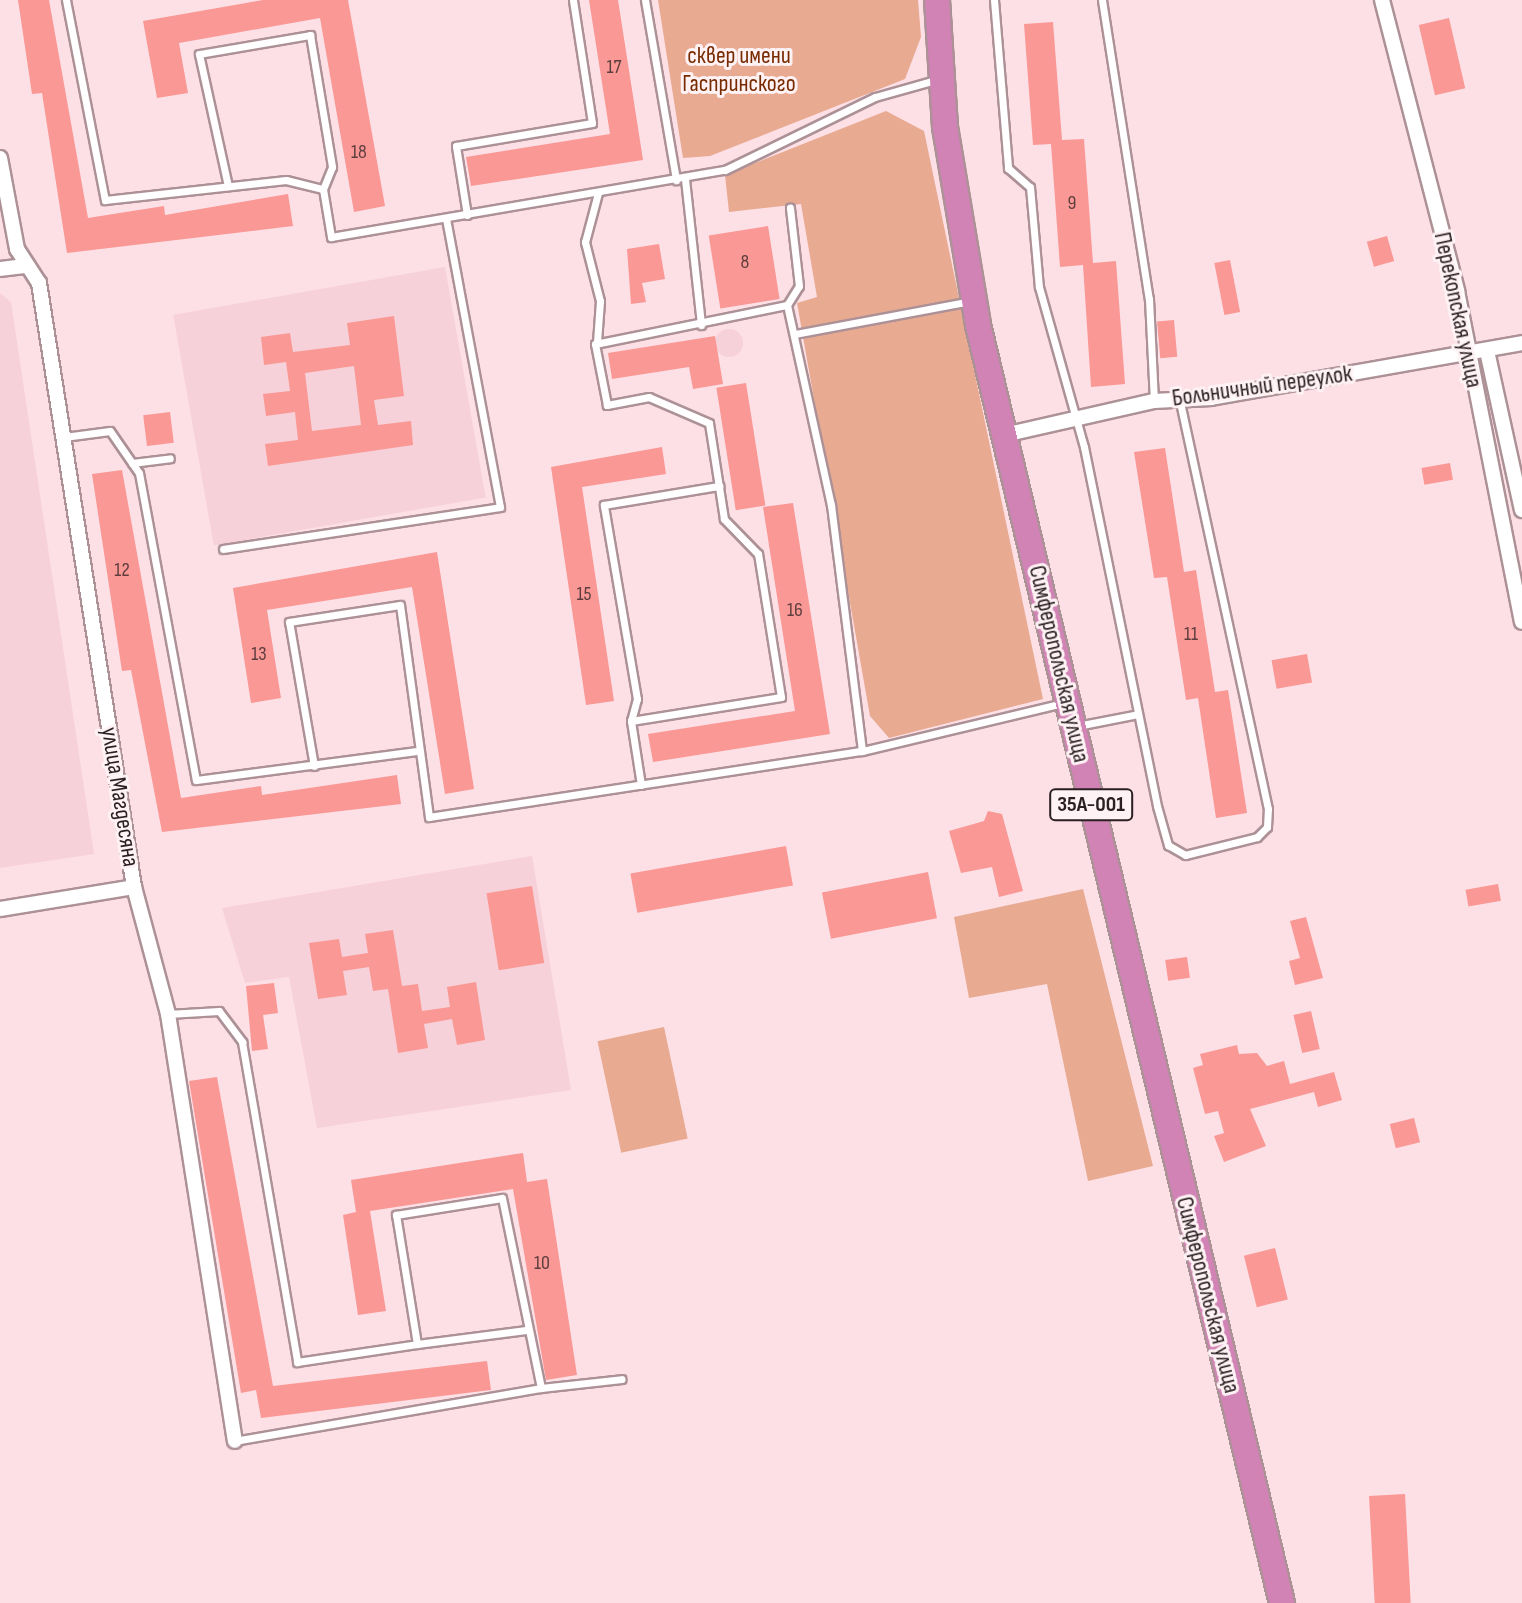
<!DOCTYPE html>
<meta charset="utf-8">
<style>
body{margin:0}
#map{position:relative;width:1522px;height:1603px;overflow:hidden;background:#fddfe6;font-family:"Sofia Sans Condensed",sans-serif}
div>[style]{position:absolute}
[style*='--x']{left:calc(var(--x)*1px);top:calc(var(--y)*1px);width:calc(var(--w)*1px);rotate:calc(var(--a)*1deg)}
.built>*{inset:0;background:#f7d1d9;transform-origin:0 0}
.round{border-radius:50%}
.green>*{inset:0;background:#e8aa91;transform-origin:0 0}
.building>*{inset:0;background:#f99894;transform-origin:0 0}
.roads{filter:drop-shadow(2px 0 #ac9197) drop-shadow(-2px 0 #ac9197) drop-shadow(0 2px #ac9197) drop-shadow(0 -2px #ac9197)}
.service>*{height:7px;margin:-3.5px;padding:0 3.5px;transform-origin:3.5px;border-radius:3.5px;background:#fff}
.minor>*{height:14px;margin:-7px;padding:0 7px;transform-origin:7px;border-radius:7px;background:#fff}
.trunk>*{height:24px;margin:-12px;padding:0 12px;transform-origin:12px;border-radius:12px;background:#d283b6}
span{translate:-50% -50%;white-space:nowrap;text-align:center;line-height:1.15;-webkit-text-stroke:6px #fef2f4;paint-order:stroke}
.number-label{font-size:20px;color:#5e3d3e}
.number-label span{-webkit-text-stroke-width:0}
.shield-label span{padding:2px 6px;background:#fef2f4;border:2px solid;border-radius:6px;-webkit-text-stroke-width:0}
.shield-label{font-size:22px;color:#2a1f22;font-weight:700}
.park-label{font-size:24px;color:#782b00}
.street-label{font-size:24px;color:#2a1f22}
</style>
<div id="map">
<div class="built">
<i style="left:445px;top:267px;width:234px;height:276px;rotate:80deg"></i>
<i style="clip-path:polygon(0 293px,11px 302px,94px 854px,0 868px)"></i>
<i class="round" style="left:715px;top:329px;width:28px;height:28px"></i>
<i style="clip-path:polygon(532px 856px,571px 1090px,317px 1128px,289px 977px,245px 983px,222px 908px)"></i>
</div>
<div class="green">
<i style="clip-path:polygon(658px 0,918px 0,921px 37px,905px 79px,710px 156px,683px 158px)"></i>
<i style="clip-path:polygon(886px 111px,924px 131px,1043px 699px,889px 738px,870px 716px,797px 303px,817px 297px,801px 204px,729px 212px,725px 175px)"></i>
<i style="clip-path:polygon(1083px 889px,1153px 1166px,1088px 1181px,1047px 984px,969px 998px,954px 917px)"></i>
<i style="left:664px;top:1027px;width:114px;height:68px;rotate:78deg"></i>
</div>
<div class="building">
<i style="clip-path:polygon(18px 0,49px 0,88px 218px,164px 206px,165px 215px,288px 194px,293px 226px,67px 253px,42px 93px,32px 94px)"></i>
<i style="clip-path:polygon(263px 0,348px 0,385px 206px,354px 212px,320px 18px,179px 43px,188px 93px,157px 98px,143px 21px)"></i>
<i style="clip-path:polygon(589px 0,618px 0,643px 160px,471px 186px,466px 157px,610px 134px)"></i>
<i style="left:1449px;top:18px;width:72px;height:31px;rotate:77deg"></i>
<i style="clip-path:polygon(1053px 22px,1062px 140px,1084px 139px,1093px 263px,1116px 261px,1125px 384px,1091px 387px,1083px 265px,1060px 267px,1051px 144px,1033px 145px,1024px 24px)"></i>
<i style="left:768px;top:226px;width:74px;height:60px;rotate:81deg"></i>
<i style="left:1387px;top:236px;width:26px;height:21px;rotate:74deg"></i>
<i style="clip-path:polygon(659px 244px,665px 279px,642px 283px,646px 302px,631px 304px,627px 249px)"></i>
<i style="left:1230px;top:260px;width:53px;height:16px;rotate:79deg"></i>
<i style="clip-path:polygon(evenodd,394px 316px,404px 396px,374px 400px,378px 425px,411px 421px,413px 445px,268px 466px,265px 444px,298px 440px,295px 412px,266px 416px,263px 394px,290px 391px,286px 362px,264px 365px,261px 337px,290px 333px,293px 352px,350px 345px,347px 323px,394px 316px,354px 366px,361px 425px,312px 431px,305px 373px,354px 366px)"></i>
<i style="left:1174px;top:320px;width:37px;height:17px;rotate:85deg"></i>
<i style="clip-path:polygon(715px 336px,723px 384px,693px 389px,689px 367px,612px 379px,608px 353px)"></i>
<i style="left:746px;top:383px;width:124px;height:30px;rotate:81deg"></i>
<i style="left:170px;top:412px;width:31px;height:27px;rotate:83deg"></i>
<i style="clip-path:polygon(662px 447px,666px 474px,582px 487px,614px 701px,586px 705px,551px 467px)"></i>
<i style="clip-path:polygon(1165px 448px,1184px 572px,1196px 570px,1215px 692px,1228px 690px,1247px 813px,1216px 818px,1198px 698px,1186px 700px,1167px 577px,1154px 578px,1134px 452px)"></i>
<i style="left:1450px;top:463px;width:17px;height:29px;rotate:80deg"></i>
<i style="clip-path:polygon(122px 470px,181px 798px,261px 786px,262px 795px,397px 775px,401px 804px,162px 832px,131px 670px,122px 671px,92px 474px)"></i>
<i style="clip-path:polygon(793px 503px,830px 734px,653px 762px,648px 734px,795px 711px,763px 507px)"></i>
<i style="clip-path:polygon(437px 552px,474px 789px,445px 794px,412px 587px,267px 610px,281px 698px,251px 703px,233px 588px)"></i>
<i style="left:1307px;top:654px;width:29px;height:36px;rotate:80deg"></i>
<i style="clip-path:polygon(988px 811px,1002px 814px,1023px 891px,999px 897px,992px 867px,961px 873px,949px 831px,984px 821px)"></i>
<i style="left:786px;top:846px;width:40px;height:158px;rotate:80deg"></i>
<i style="left:928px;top:872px;width:47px;height:108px;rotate:79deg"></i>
<i style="left:1498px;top:884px;width:17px;height:33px;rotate:80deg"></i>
<i style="left:532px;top:886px;width:78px;height:46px;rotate:81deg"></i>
<i style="clip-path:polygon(1306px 917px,1323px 978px,1295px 985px,1289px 961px,1300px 958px,1290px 921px)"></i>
<i style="clip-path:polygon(393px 930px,402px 986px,418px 984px,422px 1011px,450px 1007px,447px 987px,476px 982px,485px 1040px,457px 1045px,452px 1019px,424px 1024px,428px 1048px,398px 1053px,388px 989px,373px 991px,369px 967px,343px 971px,347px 995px,318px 999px,309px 943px,339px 939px,342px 957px,368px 953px,365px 934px)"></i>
<i style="left:1187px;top:957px;width:21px;height:22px;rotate:82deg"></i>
<i style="clip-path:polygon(274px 983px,278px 1013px,263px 1015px,268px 1049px,252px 1051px,246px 986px)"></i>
<i style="left:1311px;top:1011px;width:39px;height:18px;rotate:77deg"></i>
<i style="clip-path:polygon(1237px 1045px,1239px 1054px,1257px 1053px,1267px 1066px,1284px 1061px,1290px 1084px,1334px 1072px,1342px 1100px,1318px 1107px,1314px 1092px,1250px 1109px,1266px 1146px,1224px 1162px,1214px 1136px,1224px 1133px,1218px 1111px,1205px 1114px,1193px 1068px,1203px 1065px,1200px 1054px)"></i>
<i style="clip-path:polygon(217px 1077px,273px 1386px,487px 1361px,491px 1390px,261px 1418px,256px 1390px,241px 1393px,189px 1081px)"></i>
<i style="left:1414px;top:1118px;width:25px;height:25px;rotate:76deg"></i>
<i style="clip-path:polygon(523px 1153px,527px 1182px,547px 1179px,577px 1375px,546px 1380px,513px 1189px,370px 1211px,386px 1311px,358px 1315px,343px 1215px,356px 1212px,351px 1180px)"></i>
<i style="left:1275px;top:1248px;width:53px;height:32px;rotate:76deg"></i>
<i style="left:1405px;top:1494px;width:109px;height:36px;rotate:87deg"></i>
</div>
<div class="roads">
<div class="service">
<i style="--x:66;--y:0;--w:204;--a:79"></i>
<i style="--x:105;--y:200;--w:182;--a:-6.3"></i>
<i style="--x:286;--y:180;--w:38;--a:14"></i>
<i style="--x:645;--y:0;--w:183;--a:80.2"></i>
<i style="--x:994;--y:0;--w:169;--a:85.2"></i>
<i style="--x:1008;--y:168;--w:29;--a:41"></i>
<i style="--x:1030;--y:187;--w:100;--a:84.9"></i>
<i style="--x:1039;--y:287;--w:166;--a:74.3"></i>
<i style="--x:1084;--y:447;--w:366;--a:78.5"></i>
<i style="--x:1157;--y:806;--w:41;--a:74.2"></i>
<i style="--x:1168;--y:845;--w:20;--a:30"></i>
<i style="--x:1185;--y:855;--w:74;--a:-14"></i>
<i style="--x:1257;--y:837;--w:14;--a:-45"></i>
<i style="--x:1267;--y:827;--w:18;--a:-87"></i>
<i style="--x:1268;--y:809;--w:420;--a:-102.2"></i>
<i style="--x:1102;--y:0;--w:303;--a:81.1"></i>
<i style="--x:1149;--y:299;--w:102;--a:87.2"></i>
<i style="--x:685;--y:179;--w:147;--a:83.7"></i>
<i style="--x:228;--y:186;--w:135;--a:-102.4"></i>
<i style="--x:199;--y:54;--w:113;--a:-9.7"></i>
<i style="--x:310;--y:35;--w:134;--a:80.5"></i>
<i style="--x:332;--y:167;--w:24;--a:112"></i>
<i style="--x:323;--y:189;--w:49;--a:80.5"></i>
<i style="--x:331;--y:237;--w:400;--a:-9.7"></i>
<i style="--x:725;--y:170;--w:167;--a:-26"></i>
<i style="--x:875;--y:97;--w:66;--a:-15.7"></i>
<i style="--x:467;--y:215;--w:70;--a:-99.1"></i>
<i style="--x:456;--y:146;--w:138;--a:-9.6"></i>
<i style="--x:592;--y:123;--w:124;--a:-98.8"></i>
<i style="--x:787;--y:305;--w:22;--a:-58"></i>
<i style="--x:799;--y:286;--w:79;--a:-96.6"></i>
<i style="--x:795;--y:334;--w:179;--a:-10.6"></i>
<i style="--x:597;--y:342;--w:41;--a:-85.8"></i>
<i style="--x:600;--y:301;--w:61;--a:-104.3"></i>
<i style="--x:585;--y:242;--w:51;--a:-75.1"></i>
<i style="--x:64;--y:437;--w:46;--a:-7.4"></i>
<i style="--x:110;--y:431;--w:51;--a:55.4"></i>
<i style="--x:139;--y:473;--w:312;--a:79.5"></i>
<i style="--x:196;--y:780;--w:221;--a:-7.5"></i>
<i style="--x:132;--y:463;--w:38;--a:-7"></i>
<i style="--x:223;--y:549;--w:280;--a:-8.6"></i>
<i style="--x:500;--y:507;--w:294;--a:-100.6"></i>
<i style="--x:631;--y:721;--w:23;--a:-75"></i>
<i style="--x:637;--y:699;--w:197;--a:-99.7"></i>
<i style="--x:604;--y:505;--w:117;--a:-9.4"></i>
<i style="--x:1077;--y:726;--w:62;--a:-11.1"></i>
<i style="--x:314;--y:766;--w:146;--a:-99.8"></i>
<i style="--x:289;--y:622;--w:112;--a:-8.7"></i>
<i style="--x:400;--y:605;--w:214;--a:82.2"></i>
<i style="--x:429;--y:817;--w:438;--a:-8.7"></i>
<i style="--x:862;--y:751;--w:207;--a:-13.4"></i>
<i style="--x:641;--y:785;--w:65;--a:-98.9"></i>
<i style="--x:631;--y:721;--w:152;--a:-9.1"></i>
<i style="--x:781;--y:697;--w:145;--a:-99.1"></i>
<i style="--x:758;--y:554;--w:49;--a:-134.2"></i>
<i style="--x:724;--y:519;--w:97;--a:-98.9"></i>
<i style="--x:709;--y:423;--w:65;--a:-156.6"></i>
<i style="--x:649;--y:397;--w:43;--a:169.2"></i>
<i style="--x:607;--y:405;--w:62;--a:-101.1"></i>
<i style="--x:595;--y:344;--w:196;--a:-11.5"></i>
<i style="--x:787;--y:305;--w:205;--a:77.6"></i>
<i style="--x:831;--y:505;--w:248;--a:82.8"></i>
<i style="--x:168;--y:1014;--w:51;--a:-3.4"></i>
<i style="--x:219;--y:1011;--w:39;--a:53"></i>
<i style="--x:242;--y:1042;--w:325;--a:80.2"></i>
<i style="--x:297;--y:1362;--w:121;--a:-8.5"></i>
<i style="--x:417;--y:1344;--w:131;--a:-99.2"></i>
<i style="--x:396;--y:1215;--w:107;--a:-9.1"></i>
<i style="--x:502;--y:1198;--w:194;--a:78.4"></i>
<i style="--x:541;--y:1388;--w:311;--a:170.2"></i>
<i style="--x:417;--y:1344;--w:110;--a:-7.3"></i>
<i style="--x:541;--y:1388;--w:81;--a:-6.3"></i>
</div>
<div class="minor">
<i style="--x:1382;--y:0;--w:301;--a:75.5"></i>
<i style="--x:1457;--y:291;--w:337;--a:78.9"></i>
<i style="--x:0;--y:158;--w:93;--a:79.4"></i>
<i style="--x:17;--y:249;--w:40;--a:57.1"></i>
<i style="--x:39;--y:283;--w:611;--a:81.06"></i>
<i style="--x:134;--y:887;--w:131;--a:75"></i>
<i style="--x:168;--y:1014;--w:432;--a:81.1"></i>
<i style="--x:0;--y:269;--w:24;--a:-7"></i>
<i style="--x:1487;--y:351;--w:163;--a:77.6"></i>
<i style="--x:1004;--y:435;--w:154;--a:-12.8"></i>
<i style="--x:1154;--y:401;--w:57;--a:-3"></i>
<i style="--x:1211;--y:398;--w:316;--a:-10"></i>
<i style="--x:0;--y:909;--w:136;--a:-9.3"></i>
</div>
<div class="trunk">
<i style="--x:937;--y:0;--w:127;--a:86.4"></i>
<i style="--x:945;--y:127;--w:201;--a:80.5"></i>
<i style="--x:978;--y:325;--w:1314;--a:76.62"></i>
</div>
</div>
<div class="number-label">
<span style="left:614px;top:67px">17</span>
<span style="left:359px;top:152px">18</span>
<span style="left:1072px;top:203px">9</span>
<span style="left:745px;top:262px">8</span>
<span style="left:122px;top:570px">12</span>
<span style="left:584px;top:594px">15</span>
<span style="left:795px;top:610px">16</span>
<span style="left:1191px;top:634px">11</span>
<span style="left:259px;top:654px">13</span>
<span style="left:542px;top:1263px">10</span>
</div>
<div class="shield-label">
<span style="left:1091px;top:805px">35А-001</span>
</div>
<div class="park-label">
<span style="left:739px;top:70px">сквер имени<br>Гаспринского</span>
</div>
<div class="street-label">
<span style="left:1458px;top:310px;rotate:78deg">Перекопская улица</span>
<span style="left:1262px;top:386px;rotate:-8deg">Больничный переулок</span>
<span style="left:1059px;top:664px;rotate:77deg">Симферопольская улица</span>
<span style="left:120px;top:797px;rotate:81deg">улица Магдесяна</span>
<span style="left:1208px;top:1295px;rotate:76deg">Симферопольская улица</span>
</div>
</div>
